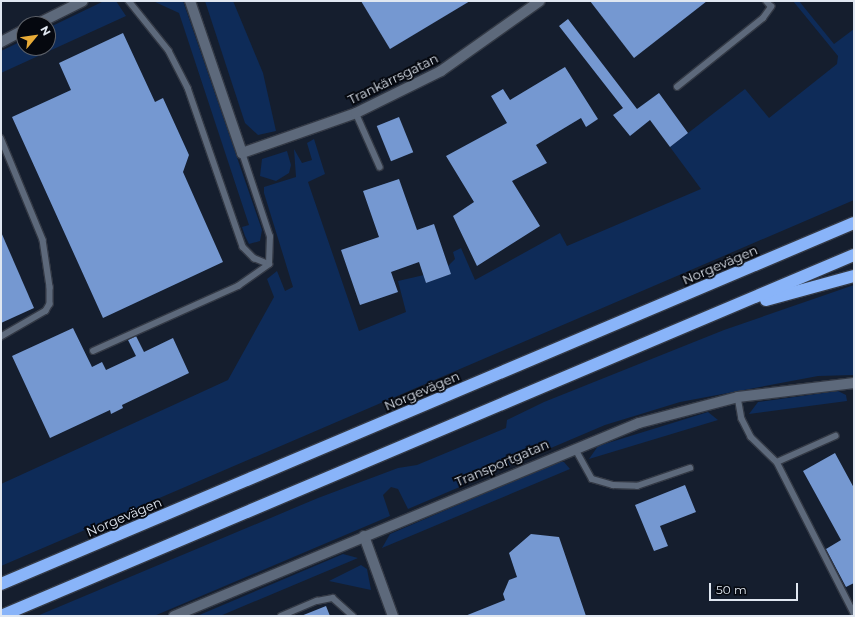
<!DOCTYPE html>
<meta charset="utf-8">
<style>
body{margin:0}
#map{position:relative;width:855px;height:617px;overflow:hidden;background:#151e2e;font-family:Montserrat,sans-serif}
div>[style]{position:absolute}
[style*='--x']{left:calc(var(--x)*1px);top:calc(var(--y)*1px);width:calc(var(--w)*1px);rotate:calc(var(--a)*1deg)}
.green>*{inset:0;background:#0e2b58}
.building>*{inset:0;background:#7598d1;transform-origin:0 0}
.roads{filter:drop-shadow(1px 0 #333945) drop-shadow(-1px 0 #333945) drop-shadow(0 1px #333945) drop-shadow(0 -1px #333945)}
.service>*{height:5.5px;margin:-2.75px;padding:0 2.75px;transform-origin:2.75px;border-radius:2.75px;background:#5d697b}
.minor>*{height:10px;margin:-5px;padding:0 5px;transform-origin:5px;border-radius:5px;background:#5d697b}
.tertiary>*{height:10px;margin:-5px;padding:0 5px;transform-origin:5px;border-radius:5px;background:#5d697b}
.motorway>*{height:12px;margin:-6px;padding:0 6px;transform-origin:6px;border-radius:6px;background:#89b4f9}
span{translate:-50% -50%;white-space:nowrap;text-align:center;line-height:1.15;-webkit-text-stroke:4px #05080f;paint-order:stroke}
.street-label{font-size:13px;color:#e0e7f1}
.frame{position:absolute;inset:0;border:2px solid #e0e7f1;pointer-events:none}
.north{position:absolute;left:16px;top:16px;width:40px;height:40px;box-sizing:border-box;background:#05080f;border:1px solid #5d6169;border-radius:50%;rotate:61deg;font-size:11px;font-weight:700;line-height:16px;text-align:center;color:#e0e7f1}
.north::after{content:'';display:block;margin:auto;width:14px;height:18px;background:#e8ab37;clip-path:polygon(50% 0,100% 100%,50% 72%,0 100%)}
.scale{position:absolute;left:709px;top:583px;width:89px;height:18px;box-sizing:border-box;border:2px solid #e0e7f1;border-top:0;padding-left:5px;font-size:12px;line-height:14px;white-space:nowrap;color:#e0e7f1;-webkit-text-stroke:3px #05080f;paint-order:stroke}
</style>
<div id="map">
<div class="green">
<i style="clip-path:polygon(104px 1px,116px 1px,126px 16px,1px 73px,1px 51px,24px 40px,24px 48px,48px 48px,48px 28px)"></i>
<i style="clip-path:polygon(153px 1px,183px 1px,262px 230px,260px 241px,249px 244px,245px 236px,242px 227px,249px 225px,179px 13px)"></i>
<i style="clip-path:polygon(205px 1px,233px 1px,263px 73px,276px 131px,258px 135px,245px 123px)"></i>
<i style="clip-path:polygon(793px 1px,799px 1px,834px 44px,854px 29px,854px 200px,1px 566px,1px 484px,228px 380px,274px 297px,267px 279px,277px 271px,285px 291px,293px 287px,264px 193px,264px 187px,296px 177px,294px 149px,302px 163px,312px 160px,307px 143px,314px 139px,325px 174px,308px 182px,359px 331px,406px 312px,398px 281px,424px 275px,426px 283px,451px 274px,448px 266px,455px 259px,453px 252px,461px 248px,475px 280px,560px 233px,567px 246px,701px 189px,670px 147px,745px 89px,769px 118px,837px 64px,838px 56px)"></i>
<i style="clip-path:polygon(287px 151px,291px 165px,289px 173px,276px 181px,260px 176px,262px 159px)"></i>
<i style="clip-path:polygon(854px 285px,854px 375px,818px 376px,680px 402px,605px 425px,408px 509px,398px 489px,391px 487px,383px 495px,390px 516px,154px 616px,37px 616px,318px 498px,398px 468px,417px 465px,506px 428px,507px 420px,544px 402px,724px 330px)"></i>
<i style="clip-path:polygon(838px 391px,846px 395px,847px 401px,749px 414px,758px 402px)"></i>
<i style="clip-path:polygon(708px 412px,718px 420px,589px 459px,598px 446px)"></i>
<i style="clip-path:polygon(558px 462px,564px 462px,570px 469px,382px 548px,390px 534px)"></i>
<i style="clip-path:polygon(343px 554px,358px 558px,220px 616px,197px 616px)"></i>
<i style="clip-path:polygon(361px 565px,367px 569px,371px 590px,329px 581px)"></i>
</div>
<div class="building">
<i style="clip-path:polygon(361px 1px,470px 1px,390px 49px)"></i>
<i style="clip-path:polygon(590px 1px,707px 1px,634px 58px)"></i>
<i style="clip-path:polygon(568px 19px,637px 109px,659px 93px,688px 133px,670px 147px,650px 120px,630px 136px,613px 115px,623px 108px,559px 26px)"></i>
<i style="clip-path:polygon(123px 33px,155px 102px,163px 98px,189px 155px,183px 172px,223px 262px,103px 318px,12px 117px,71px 90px,59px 63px)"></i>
<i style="clip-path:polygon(565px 67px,598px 119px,586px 127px,581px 118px,536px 145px,547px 163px,512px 181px,540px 226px,477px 266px,453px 216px,474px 202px,446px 156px,507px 123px,491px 96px,503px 89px,510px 100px)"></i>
<i style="left:399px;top:117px;width:38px;height:24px;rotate:68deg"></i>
<i style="clip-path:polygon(399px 179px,417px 230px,434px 224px,451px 274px,426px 283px,419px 262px,391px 272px,398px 292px,360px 305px,341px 250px,379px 237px,363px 191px)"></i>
<i style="clip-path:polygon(1px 232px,34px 308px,1px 323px)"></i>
<i style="clip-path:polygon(73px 328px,92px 367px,102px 362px,106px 370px,136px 356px,128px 340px,136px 336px,144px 352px,173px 338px,189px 373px,122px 405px,123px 408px,111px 414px,110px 410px,50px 438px,12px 356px)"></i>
<i style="clip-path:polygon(835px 453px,854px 488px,854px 583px,846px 587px,826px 549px,841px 540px,803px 471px)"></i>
<i style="clip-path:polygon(685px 485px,696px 512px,660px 526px,668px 546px,654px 551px,635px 505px)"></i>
<i style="clip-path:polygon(531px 534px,559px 537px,586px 616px,465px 616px,505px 600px,503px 594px,509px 580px,517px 577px,509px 553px)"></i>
<i style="clip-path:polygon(326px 606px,330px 616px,301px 616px)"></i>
</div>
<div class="roads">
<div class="service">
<i style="--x:129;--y:1;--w:64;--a:51.3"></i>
<i style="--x:169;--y:51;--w:42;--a:62.8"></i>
<i style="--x:188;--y:88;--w:168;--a:70.9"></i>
<i style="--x:243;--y:247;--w:16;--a:45"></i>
<i style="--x:254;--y:258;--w:16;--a:22"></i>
<i style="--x:677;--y:87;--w:110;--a:-38.7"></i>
<i style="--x:763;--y:18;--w:14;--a:-54"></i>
<i style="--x:771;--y:7;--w:8;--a:-130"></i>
<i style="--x:356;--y:113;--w:59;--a:66"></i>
<i style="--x:1;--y:138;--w:110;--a:67.6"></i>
<i style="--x:43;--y:240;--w:48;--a:81.5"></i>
<i style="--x:50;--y:287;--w:17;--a:90"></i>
<i style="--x:50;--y:304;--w:8;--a:120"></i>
<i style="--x:46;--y:311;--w:52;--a:150"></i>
<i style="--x:93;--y:351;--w:159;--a:-24.1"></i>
<i style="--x:238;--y:286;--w:38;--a:-35"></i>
<i style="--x:269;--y:264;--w:27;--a:-88"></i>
<i style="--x:270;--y:237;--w:89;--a:-108.4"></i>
<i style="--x:738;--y:397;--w:22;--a:80"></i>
<i style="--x:742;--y:419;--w:20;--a:63"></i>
<i style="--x:751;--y:437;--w:36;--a:44"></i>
<i style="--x:777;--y:462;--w:64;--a:-24.1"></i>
<i style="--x:575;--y:448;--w:35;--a:61"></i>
<i style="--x:592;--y:479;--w:22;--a:16"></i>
<i style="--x:613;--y:485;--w:24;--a:2"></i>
<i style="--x:637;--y:486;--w:56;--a:-18.8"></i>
<i style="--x:777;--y:462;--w:169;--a:63"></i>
<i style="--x:281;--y:616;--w:39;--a:-23"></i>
<i style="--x:317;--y:601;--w:16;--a:-11"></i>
<i style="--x:333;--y:598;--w:27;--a:42"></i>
</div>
<div class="minor">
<i style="--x:190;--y:1;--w:161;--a:71.1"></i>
<i style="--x:242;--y:153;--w:121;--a:-19.3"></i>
<i style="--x:356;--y:113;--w:95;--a:-26.3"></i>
<i style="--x:441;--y:71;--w:121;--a:-35.3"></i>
<i style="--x:364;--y:536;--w:85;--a:70.1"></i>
</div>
<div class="tertiary">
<i style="--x:37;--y:24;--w:51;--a:-26.6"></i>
<i style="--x:1;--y:42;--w:26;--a:-28"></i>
<i style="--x:174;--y:616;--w:503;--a:-22.54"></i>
<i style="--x:639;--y:423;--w:102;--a:-14.7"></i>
<i style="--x:738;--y:397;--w:117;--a:-6.9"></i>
</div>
<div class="motorway">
<i style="--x:766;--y:300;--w:91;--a:-15.3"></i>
<i style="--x:1;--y:584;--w:926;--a:-22.94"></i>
<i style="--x:1;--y:616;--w:926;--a:-22.94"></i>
</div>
</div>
<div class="street-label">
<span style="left:393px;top:79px;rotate:-26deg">Trankärrsgatan</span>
<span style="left:720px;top:265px;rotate:-23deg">Norgevägen</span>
<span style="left:422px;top:391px;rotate:-23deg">Norgevägen</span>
<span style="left:502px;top:463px;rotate:-23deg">Transportgatan</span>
<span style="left:124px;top:517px;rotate:-23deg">Norgevägen</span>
</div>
<div class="frame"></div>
<div class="north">N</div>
<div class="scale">50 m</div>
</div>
